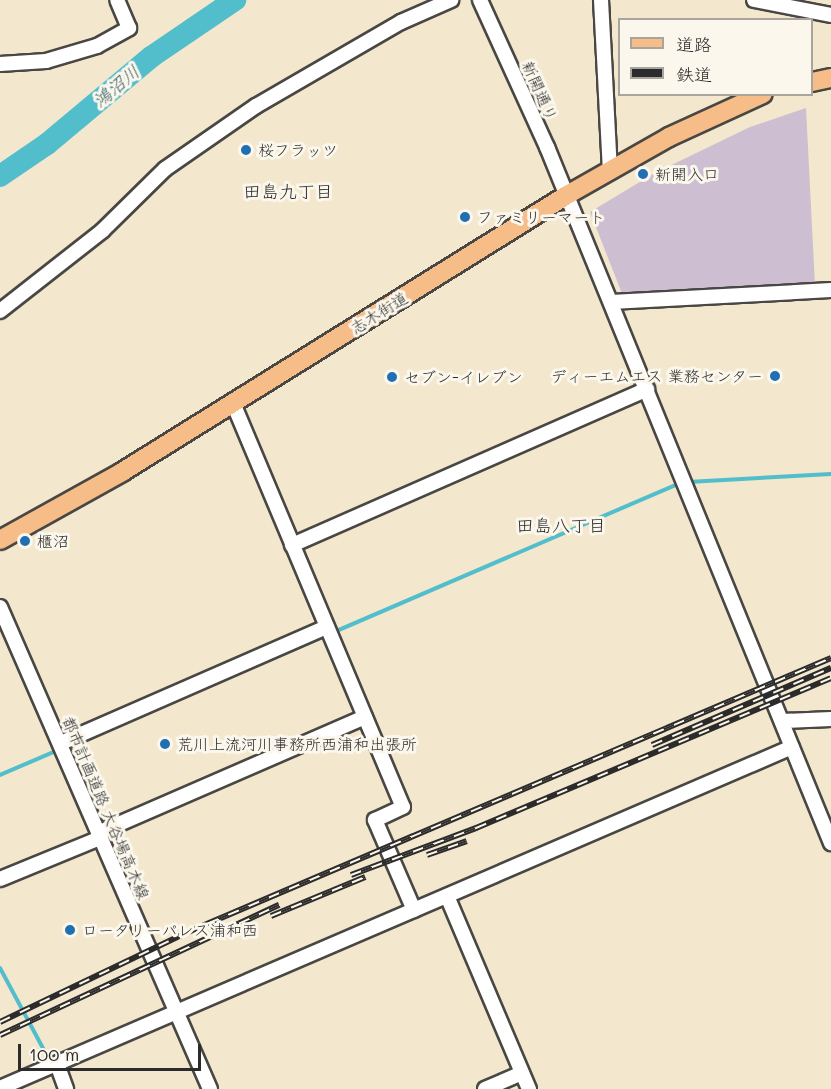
<!DOCTYPE html>
<meta charset="utf-8">
<style>
body{margin:0}
#map{position:relative;width:831px;height:1089px;overflow:hidden;background:#f3e7cd;font-family:Mali,"Klee One",sans-serif}
div>[style]{position:absolute}
[style*='--x']{left:calc(var(--x)*1px);top:calc(var(--y)*1px);width:calc(var(--w)*1px);rotate:calc(var(--a)*1deg)}
.industrial>*{inset:0;background:#cdbed2}
.stream>*{height:4px;margin:-2px;padding:0 2px;transform-origin:2px;border-radius:2px;background:#52becc}
.river>*{height:22px;margin:-11px;padding:0 11px;transform-origin:11px;border-radius:11px;background:#52becc}
.roads{filter:drop-shadow(2px 0 #494743) drop-shadow(-2px 0 #494743) drop-shadow(0 2px #494743) drop-shadow(0 -2px #494743)}
.minor>*{height:14px;margin:-7px;padding:0 7px;transform-origin:7px;border-radius:7px;background:#fff}
.major>*{height:18px;margin:-9px;padding:0 9px;transform-origin:9px;border-radius:9px;background:#f7bd88}
.rail>*{height:6px;margin-top:-3px;transform-origin:0;background:repeating-linear-gradient(90deg,#fbf7ec 0 11px,#2b2b2b 0 22px);box-sizing:border-box;border-block:2px solid #2b2b2b}
.dots>*{width:16px;height:16px;translate:-50% -50%;box-sizing:border-box;border:3px solid #fbf7ec;border-radius:50%}
span{translate:-50% -50%;white-space:nowrap;text-align:center;line-height:1.15;-webkit-text-stroke:6px #fbf7ec;paint-order:stroke}
.street-label{font-size:16px;color:#2b2b2b}
.poi-label{font-size:16px;color:#2b2b2b}
.left{translate:0 -50%;text-align:left}
.right{translate:-100% -50%;text-align:right}
.water-label{font-size:18px;color:#395e63;font-style:italic}
.neighbourhood-label{font-size:18px;color:#2b2b2b}
.legend{position:absolute;left:618px;top:18px;width:195px;height:78px;box-sizing:border-box;background:#fbf7ec;border:2px solid #a8a59f;margin:0;padding:8px 10px;list-style:none;font-size:18px;color:#2b2b2b}
.legend li{display:flex;align-items:center;gap:12px;height:30px}
.legend b{width:30px;border:2px solid #a8a59f}
.scale{position:absolute;left:18px;top:1044px;width:183px;height:27px;box-sizing:border-box;border:3px solid #2b2b2b;border-top:0;padding-left:8px;font-size:18px;line-height:21px;white-space:nowrap;color:#2b2b2b;-webkit-text-stroke:4px #fbf7ec;paint-order:stroke}
</style>
<div id="map">
<div class="industrial">
<i style="clip-path:polygon(806px 108px,815px 286px,623px 296px,590px 212px,653px 174px,750px 127px)"></i>
</div>
<div class="stream">
<i style="--x:688;--y:482;--w:143;--a:-3.2"></i>
<i style="--x:225;--y:679;--w:496;--a:-23.3"></i>
<i style="--x:0;--y:775;--w:63;--a:-23.3"></i>
<i style="--x:0;--y:968;--w:108;--a:61.8"></i>
</div>
<div class="river">
<i style="--x:0;--y:176;--w:57;--a:-34.2"></i>
<i style="--x:47;--y:144;--w:136;--a:-39.9"></i>
<i style="--x:151;--y:57;--w:102;--a:-34.2"></i>
</div>
<div class="roads">
<div class="minor">
<i style="--x:480;--y:0;--w:162;--a:65.5"></i>
<i style="--x:547;--y:147;--w:752;--a:67.8"></i>
<i style="--x:601;--y:0;--w:171;--a:87"></i>
<i style="--x:754;--y:0;--w:78;--a:11"></i>
<i style="--x:0;--y:64;--w:46;--a:-3.7"></i>
<i style="--x:46;--y:61;--w:53;--a:-16.4"></i>
<i style="--x:97;--y:46;--w:37;--a:-29"></i>
<i style="--x:129;--y:28;--w:30;--a:-113"></i>
<i style="--x:611;--y:302;--w:220;--a:-3.1"></i>
<i style="--x:0;--y:311;--w:130;--a:-38.1"></i>
<i style="--x:102;--y:231;--w:88;--a:-44.5"></i>
<i style="--x:165;--y:169;--w:111;--a:-34.7"></i>
<i style="--x:256;--y:106;--w:168;--a:-30.1"></i>
<i style="--x:401;--y:22;--w:55;--a:-23.7"></i>
<i style="--x:233;--y:403;--w:438;--a:67.2"></i>
<i style="--x:403;--y:807;--w:31;--a:155"></i>
<i style="--x:375;--y:820;--w:98;--a:66.6"></i>
<i style="--x:292;--y:545;--w:388;--a:-23.7"></i>
<i style="--x:0;--y:607;--w:526;--a:66.46"></i>
<i style="--x:782;--y:721;--w:49;--a:-2.3"></i>
<i style="--x:61;--y:743;--w:290;--a:-23.6"></i>
<i style="--x:98;--y:833;--w:291;--a:-23.5"></i>
<i style="--x:0;--y:879;--w:108;--a:-22.3"></i>
<i style="--x:447;--y:896;--w:210;--a:67"></i>
<i style="--x:57;--y:1064;--w:27;--a:70"></i>
<i style="--x:0;--y:1088;--w:862;--a:-23.29"></i>
<i style="--x:485;--y:1089;--w:40;--a:-23.4"></i>
</div>
<div class="major">
<i style="--x:812;--y:82;--w:19;--a:-12"></i>
<i style="--x:0;--y:540;--w:140;--a:-29.1"></i>
<i style="--x:122;--y:472;--w:524;--a:-31.9"></i>
<i style="--x:567;--y:195;--w:117;--a:-29.6"></i>
<i style="--x:669;--y:137;--w:103;--a:-24.6"></i>
</div>
</div>
<div class="rail">
<i style="--x:652;--y:745;--w:195;--a:-23.3"></i>
<i style="--x:427;--y:855;--w:42;--a:-19.3"></i>
<i style="--x:351;--y:875;--w:134;--a:-20.6"></i>
<i style="--x:476;--y:828;--w:385;--a:-22.9"></i>
<i style="--x:271;--y:916;--w:102;--a:-22.5"></i>
<i style="--x:0;--y:1022;--w:208;--a:-25.6"></i>
<i style="--x:188;--y:932;--w:699;--a:-23.08"></i>
<i style="--x:0;--y:1035;--w:308;--a:-25"></i>
</div>
<div class="dots">
<i style="left:246px;top:150px;background:#1f6fb2"></i>
<i style="left:643px;top:174px;background:#1f6fb2"></i>
<i style="left:465px;top:217px;background:#1f6fb2"></i>
<i style="left:775px;top:376px;background:#1f6fb2"></i>
<i style="left:392px;top:377px;background:#1f6fb2"></i>
<i style="left:25px;top:541px;background:#1f6fb2"></i>
<i style="left:165px;top:744px;background:#1f6fb2"></i>
<i style="left:70px;top:930px;background:#1f6fb2"></i>
</div>
<div class="street-label">
<span style="left:540px;top:91px;rotate:66deg">新開通り</span>
<span style="left:379px;top:313px;rotate:-32deg">志木街道</span>
<span style="left:106px;top:808px;rotate:67deg">都市計画道路 大谷場高木線</span>
</div>
<div class="poi-label">
<span class="left" style="left:258px;top:150px">桜フラッツ</span>
<span class="left" style="left:655px;top:174px">新開入口</span>
<span class="left" style="left:477px;top:217px">ファミリーマート</span>
<span class="right" style="left:763px;top:376px">ディーエムエス 業務センター</span>
<span class="left" style="left:404px;top:377px">セブン-イレブン</span>
<span class="left" style="left:37px;top:541px">櫃沼</span>
<span class="left" style="left:177px;top:744px">荒川上流河川事務所西浦和出張所</span>
<span class="left" style="left:82px;top:930px">ロータリーパレス浦和西</span>
</div>
<div class="water-label">
<span style="left:116px;top:86px;rotate:-40deg">鴻沼川</span>
</div>
<div class="neighbourhood-label">
<span style="left:288px;top:191px">田島九丁目</span>
<span style="left:561px;top:525px">田島八丁目</span>
</div>
<ul class="legend">
<li><b style="height:8px;background:#f7bd88"></b>道路</li>
<li><b style="height:8px;background:#2b2b2b"></b>鉄道</li>
</ul>
<div class="scale">100 m</div>
</div>
